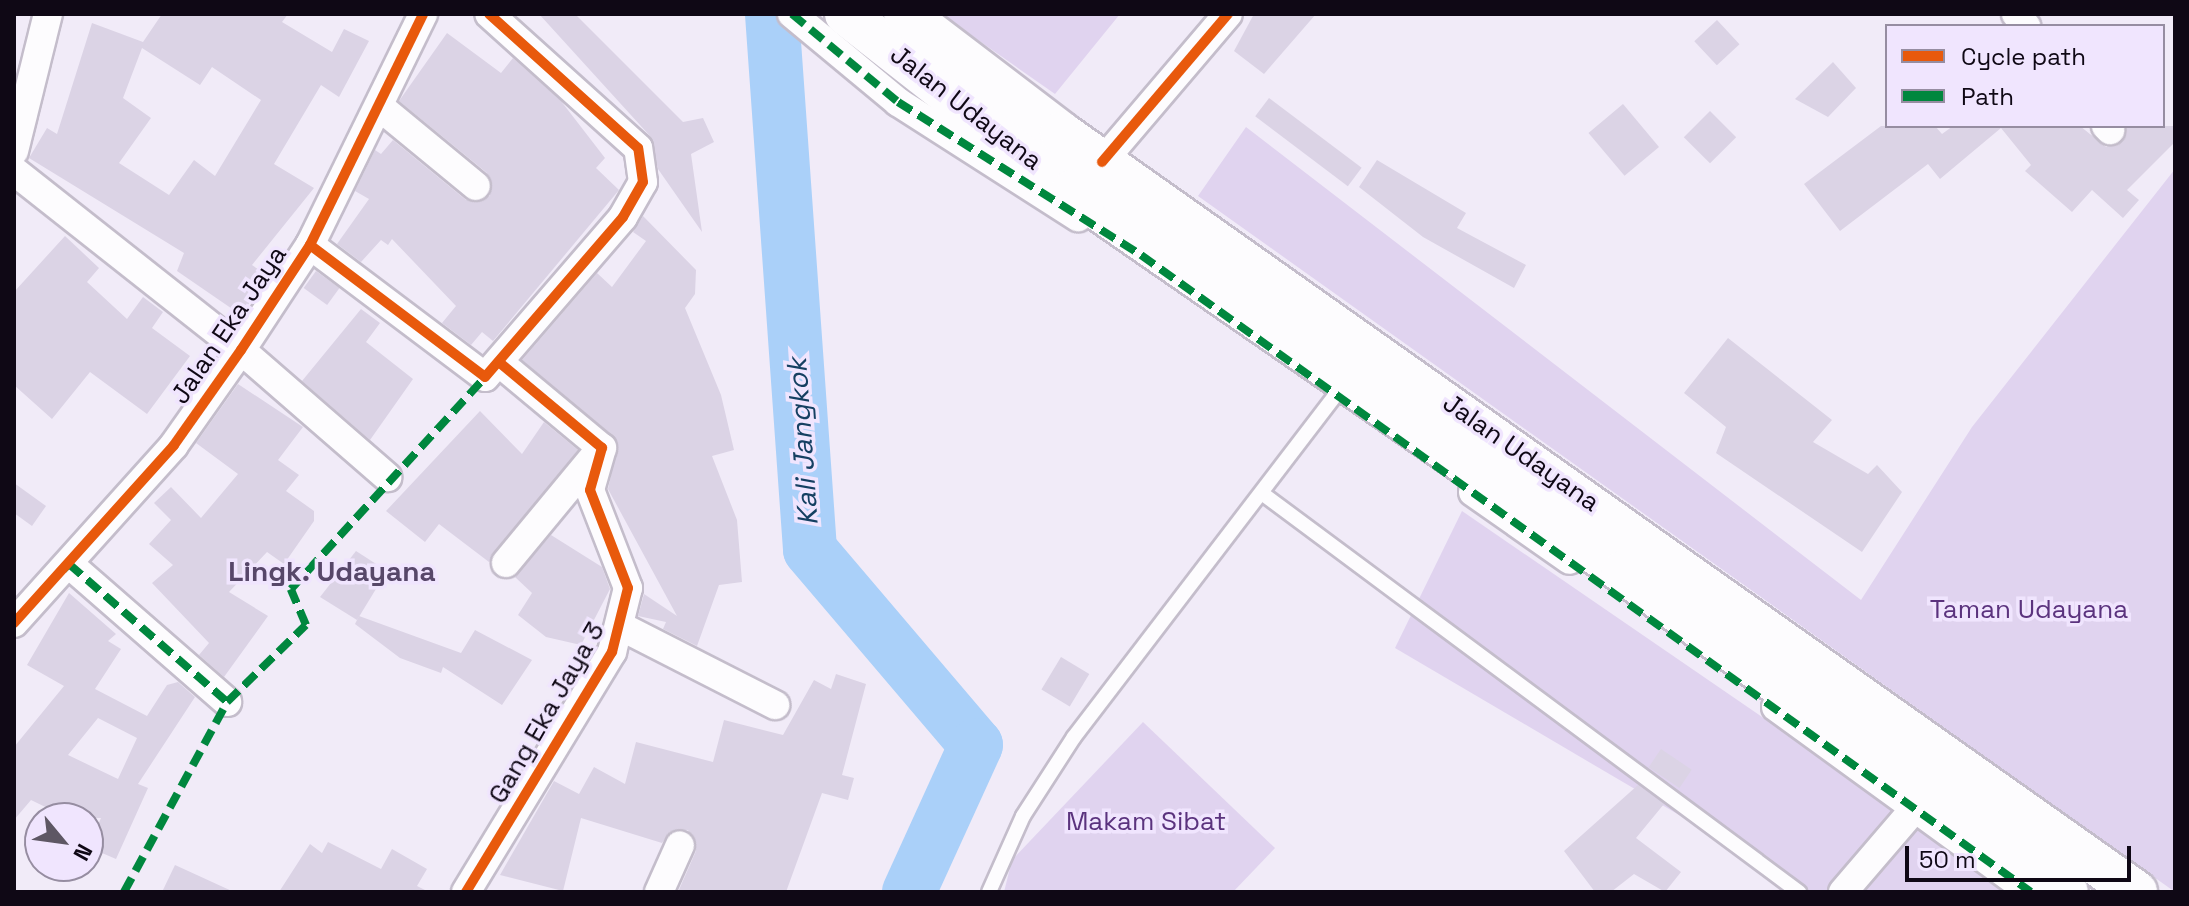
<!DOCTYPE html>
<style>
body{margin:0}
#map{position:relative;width:2189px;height:906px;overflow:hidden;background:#f1ebf8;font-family:"Space Grotesk",sans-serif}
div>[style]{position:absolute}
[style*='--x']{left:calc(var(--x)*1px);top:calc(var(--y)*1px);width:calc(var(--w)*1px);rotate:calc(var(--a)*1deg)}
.green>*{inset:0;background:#e0d3ef}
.river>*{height:54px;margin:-27px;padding:0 27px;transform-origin:27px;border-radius:27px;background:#aad0f9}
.building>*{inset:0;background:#dbd3e5;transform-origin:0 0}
.roads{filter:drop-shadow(2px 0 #c4bdcb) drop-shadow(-2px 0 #c4bdcb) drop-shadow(0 2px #c4bdcb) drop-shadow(0 -2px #c4bdcb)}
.lane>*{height:14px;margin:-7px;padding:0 7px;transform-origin:7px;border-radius:7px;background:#fdfcfe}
.street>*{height:28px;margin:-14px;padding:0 14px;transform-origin:14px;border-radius:14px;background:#fdfcfe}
.secondary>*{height:42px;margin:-21px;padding:0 21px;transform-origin:21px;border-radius:21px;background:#fdfcfe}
.quiet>*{height:8px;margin-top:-4px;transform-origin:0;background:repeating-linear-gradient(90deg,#00873e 0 16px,transparent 0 24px)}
.cycleway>*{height:10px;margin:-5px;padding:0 5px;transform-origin:5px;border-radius:5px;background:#e8590c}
span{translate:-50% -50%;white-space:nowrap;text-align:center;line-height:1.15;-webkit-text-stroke:7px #f0e5fe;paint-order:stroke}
.street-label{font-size:26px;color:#0f0815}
.park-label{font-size:26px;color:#5b337e}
.water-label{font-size:28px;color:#154062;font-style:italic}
.neighbourhood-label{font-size:28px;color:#574769;font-weight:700}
.frame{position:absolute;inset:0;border:16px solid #0f0815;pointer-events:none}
.legend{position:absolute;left:1885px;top:24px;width:280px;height:104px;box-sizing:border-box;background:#f0e5fe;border:2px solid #968da1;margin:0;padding:10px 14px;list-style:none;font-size:24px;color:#0f0815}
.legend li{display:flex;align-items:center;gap:16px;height:40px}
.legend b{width:40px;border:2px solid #968da1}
.north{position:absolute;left:24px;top:802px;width:80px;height:80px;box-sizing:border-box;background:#f0e5fe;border:2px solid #968da1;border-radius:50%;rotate:119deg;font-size:22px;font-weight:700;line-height:32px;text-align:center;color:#0f0815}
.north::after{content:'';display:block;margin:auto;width:28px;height:36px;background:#5e5764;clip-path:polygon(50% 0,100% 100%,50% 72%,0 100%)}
.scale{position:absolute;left:1905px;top:846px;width:226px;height:36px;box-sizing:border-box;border:4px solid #0f0815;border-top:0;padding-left:10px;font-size:24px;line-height:28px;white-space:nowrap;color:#0f0815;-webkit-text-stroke:6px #f0e5fe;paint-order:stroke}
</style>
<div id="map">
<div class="green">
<i style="clip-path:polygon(941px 14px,1120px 14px,1055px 94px)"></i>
<i style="clip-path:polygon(1246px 127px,1861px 600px,1972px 427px,2175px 169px,2175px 892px,1198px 196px)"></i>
<i style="clip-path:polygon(1462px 511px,2017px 892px,1810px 892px,1395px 648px)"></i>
<i style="clip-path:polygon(1143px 722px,1275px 848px,1233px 892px,1004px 892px,1012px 860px)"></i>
</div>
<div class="river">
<i style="--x:772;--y:14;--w:537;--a:85.94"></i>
<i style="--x:810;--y:550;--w:256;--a:49.6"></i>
<i style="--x:976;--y:745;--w:162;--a:114.5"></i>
</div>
<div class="building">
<i style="clip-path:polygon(evenodd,162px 14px,288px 14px,282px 22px,332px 52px,344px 29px,369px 41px,339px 97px,321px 85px,274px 164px,314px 188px,252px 265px,268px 276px,241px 315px,177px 271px,184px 253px,29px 158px,47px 128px,57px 134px,92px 23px,143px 42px,162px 14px,142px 48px,200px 85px,212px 67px,261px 100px,215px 176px,194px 160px,169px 195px,119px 163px,151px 118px,123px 98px,142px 48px)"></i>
<i style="clip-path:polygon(539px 14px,575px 14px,683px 122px,703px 118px,714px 142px,691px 154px,702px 232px,658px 169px,650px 136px)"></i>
<i style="clip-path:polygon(1254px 14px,1316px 14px,1264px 74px,1234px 51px)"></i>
<i style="left:1717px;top:20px;width:33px;height:31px;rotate:47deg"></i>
<i style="clip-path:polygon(447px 33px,501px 73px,513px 58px,561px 101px,605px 158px,596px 168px,619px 190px,493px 341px,482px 332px,471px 345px,442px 323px,456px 306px,392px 239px,388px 245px,381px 240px,361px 262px,337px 244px,369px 199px,355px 191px,375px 150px,381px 154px,393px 140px,466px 200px,490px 196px,487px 173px,399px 101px)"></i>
<i style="clip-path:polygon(1833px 62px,1856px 88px,1828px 117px,1795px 99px)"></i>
<i style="left:1269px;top:98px;width:116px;height:23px;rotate:37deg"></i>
<i style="left:1623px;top:104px;width:56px;height:45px;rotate:50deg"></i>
<i style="left:1710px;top:111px;width:37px;height:37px;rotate:45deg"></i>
<i style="clip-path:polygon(1881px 126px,1935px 126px,1942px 134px,1953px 126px,2080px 126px,2106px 147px,2122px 141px,2126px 126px,2175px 126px,2175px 142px,2127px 190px,2139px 200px,2123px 218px,2092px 190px,2072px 212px,2025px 171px,2031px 165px,2001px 128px,1940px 179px,1928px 164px,1840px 231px,1804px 184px)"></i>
<i style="clip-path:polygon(1377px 160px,1466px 213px,1457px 228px,1526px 265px,1514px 288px,1423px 237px,1359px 187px)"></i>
<i style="clip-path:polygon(643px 216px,696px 270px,695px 294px,685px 308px,721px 395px,734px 450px,712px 456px,737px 520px,742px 582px,719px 585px,697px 646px,663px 629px,666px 622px,638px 616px,644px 594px,677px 616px,608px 489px,618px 442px,522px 360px,597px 273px,612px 287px,646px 241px,633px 232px)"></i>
<i style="clip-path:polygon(65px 236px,99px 268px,87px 282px,127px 319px,143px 297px,163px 312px,152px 328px,190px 356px,147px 414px,90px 372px,52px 419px,14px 385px,14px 292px)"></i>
<i style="left:316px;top:271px;width:29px;height:21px;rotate:36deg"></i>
<i style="clip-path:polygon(361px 309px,380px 323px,366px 342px,413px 379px,370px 440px,302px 381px)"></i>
<i style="clip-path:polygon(1728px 338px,1832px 420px,1813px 442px,1868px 474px,1877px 465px,1902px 492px,1862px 552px,1716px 453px,1726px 427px,1684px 393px)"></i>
<i style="clip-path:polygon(238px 384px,303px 427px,278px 460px,299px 475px,286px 491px,314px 511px,314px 521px,284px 564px,267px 552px,229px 592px,268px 616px,224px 677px,199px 655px,209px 643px,152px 583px,173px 565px,149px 544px,171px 520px,154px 503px,171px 487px,201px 518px,238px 474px,196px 443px)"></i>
<i style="clip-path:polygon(480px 411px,522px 454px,544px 422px,578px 450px,489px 562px,439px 524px,425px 542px,386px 511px)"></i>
<i style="clip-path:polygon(14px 483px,46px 506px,32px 526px,14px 513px)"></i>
<i style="clip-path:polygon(551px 535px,602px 567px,610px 589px,581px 645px,546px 637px,518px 615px,532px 593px,515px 577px)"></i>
<i style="clip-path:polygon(356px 551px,387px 571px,357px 620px,320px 597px)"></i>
<i style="clip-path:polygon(evenodd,69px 593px,116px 634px,108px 641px,121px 649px,95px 689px,147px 716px,167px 685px,178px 682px,195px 697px,138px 784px,148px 788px,116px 859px,88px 847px,101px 818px,68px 818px,31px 800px,14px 820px,14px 747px,64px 686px,27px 665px,69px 593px,98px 718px,137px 738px,118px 779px,68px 755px,98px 718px)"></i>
<i style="clip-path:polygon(359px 616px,461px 653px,475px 630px,532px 660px,502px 705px,443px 667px,441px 673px,400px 658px,355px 624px)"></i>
<i style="left:1061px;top:657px;width:33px;height:38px;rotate:31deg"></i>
<i style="clip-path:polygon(836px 674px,866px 684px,842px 775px,854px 778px,848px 800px,822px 793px,786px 892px,678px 892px,696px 851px,688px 830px,671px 831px,662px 843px,581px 818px,563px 891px,500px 875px,554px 781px,579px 794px,594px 767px,625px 784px,636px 742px,713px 762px,724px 720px,783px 735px,814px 680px,831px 689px)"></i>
<i style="left:1661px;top:749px;width:37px;height:22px;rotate:34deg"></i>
<i style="clip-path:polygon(1638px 785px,1664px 804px,1636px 838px,1681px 872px,1665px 892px,1634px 874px,1611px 892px,1595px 892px,1564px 851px)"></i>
<i style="clip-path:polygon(328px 842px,381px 869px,392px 849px,427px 869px,417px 886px,429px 892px,279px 892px,310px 844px,322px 853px)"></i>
<i style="clip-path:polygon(175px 865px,234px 892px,162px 892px)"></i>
</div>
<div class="roads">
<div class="lane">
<i style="--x:1263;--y:494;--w:668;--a:36.6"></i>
<i style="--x:989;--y:892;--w:83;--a:-65.9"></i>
<i style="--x:1023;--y:816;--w:94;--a:-57.2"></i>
<i style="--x:1074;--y:737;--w:446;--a:-52.6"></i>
</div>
<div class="street">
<i style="--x:792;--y:14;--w:138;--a:39.7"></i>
<i style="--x:898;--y:102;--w:214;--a:32.6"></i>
<i style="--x:2016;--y:14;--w:16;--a:50"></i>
<i style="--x:380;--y:107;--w:124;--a:39.5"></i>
<i style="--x:2106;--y:126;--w:6;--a:45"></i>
<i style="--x:14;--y:151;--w:141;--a:-76.1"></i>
<i style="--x:1102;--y:162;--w:194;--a:-49.6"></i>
<i style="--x:14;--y:171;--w:289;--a:38.3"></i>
<i style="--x:241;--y:350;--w:194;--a:41"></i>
<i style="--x:310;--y:245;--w:219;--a:37"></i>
<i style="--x:485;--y:377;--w:211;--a:-49.2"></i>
<i style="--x:623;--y:217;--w:40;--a:-60.3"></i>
<i style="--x:643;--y:182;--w:34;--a:-98"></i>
<i style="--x:638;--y:148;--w:200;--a:-138"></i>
<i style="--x:1473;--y:492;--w:118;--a:35"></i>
<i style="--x:506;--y:563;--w:136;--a:-50.4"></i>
<i style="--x:69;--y:564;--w:210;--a:41.1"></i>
<i style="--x:14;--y:623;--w:239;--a:-48"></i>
<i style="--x:174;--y:445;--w:116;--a:-54.8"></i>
<i style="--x:241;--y:350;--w:126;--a:-56.7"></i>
<i style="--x:310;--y:245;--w:257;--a:-63.9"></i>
<i style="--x:622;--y:627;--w:172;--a:27"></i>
<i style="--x:1776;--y:707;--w:315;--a:36"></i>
<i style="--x:466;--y:892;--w:281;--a:-58.7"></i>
<i style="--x:612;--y:652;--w:66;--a:-76"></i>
<i style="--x:628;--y:588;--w:105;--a:-111.2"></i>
<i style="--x:590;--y:490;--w:44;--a:-74.1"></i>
<i style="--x:602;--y:448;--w:133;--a:-140.2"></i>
<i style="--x:659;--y:892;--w:51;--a:-65.9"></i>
<i style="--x:1843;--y:892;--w:128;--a:-49.4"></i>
</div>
<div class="secondary">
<i style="--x:846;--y:14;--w:287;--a:38.1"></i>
<i style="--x:1072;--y:191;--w:670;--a:34.66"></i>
<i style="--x:1623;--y:572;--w:547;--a:35.78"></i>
<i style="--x:905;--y:14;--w:196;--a:37.3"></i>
<i style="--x:1061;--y:133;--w:1316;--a:35.22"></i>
</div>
</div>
<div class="quiet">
<i style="--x:792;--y:14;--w:138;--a:39.7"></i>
<i style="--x:898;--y:102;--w:287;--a:32.2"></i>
<i style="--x:1141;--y:255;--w:1094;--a:35.59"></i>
<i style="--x:63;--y:570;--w:8;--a:-45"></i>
<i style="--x:69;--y:564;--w:210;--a:41.1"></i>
<i style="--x:124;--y:892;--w:216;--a:-61.5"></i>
<i style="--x:227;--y:702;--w:110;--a:-44.3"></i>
<i style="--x:306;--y:625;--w:39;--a:-113"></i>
<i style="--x:291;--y:589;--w:287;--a:-47.5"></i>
</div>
<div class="cycleway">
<i style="--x:1102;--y:162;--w:194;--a:-49.6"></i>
<i style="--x:310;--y:245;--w:219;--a:37"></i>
<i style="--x:485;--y:377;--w:211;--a:-49.2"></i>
<i style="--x:623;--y:217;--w:40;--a:-60.3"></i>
<i style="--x:643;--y:182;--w:34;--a:-98"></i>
<i style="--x:638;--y:148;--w:200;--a:-138"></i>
<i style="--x:14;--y:623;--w:239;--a:-48"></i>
<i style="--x:174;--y:445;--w:116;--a:-54.8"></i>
<i style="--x:241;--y:350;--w:126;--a:-56.7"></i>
<i style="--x:310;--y:245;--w:257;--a:-63.9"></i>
<i style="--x:466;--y:892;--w:281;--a:-58.7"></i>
<i style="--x:612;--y:652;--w:66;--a:-76"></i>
<i style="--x:628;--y:588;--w:105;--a:-111.2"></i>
<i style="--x:590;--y:490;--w:44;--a:-74.1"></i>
<i style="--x:602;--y:448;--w:133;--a:-140.2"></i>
</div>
<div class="street-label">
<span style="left:966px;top:108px;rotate:38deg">Jalan Udayana</span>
<span style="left:229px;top:325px;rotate:-56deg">Jalan Eka Jaya</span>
<span style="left:1521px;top:453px;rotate:35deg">Jalan Udayana</span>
<span style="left:547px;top:713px;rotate:-60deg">Gang Eka Jaya 3</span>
</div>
<div class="park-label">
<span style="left:2029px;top:610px">Taman Udayana</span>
<span style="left:1146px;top:822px">Makam Sibat</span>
</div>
<div class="water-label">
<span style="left:802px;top:442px;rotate:-94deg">Kali Jangkok</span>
</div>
<div class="neighbourhood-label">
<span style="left:332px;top:571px">Lingk. Udayana</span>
</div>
<div class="frame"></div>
<ul class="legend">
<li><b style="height:10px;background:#e8590c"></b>Cycle path</li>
<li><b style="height:10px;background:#00873e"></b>Path</li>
</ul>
<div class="north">N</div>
<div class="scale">50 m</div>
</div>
